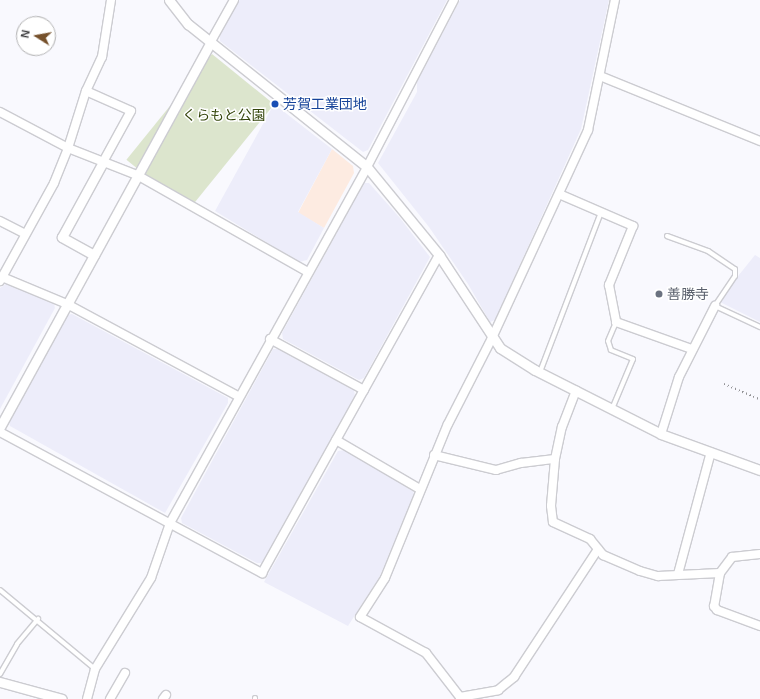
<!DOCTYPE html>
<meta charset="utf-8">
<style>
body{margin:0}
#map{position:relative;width:760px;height:699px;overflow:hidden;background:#f9f9fe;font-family:Arial,"Noto Sans JP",sans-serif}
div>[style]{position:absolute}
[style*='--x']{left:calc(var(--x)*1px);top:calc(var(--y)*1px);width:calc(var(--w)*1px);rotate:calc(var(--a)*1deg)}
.commercial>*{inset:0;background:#fdebe1}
.built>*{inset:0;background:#ededfa}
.green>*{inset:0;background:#dce5cd;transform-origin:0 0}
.path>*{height:1.5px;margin-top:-0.75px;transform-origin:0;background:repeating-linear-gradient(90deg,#939396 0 1px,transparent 0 4px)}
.roads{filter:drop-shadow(1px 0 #ccccd1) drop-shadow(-1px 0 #ccccd1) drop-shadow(0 1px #ccccd1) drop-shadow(0 -1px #ccccd1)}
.service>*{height:4px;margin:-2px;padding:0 2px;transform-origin:2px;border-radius:2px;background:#fff}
.minor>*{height:8px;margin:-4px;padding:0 4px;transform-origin:4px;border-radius:4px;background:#fff}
.tertiary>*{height:9px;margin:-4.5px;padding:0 4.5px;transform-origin:4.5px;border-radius:4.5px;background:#fff}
.dots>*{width:11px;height:11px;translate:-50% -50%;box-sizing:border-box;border:2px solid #fff;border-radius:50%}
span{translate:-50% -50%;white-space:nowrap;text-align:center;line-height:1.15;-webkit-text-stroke:3px #fff;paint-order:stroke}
.transit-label{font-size:14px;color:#164399}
.left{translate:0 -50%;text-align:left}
.park-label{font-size:14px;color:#34450b}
.worship-label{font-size:14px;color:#5b616d}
.north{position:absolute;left:16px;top:16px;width:40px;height:40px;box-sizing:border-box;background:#fff;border:1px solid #b1b1b2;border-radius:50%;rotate:281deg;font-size:11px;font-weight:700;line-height:16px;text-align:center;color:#3c3c3e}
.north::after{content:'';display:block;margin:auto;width:14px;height:18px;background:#76512c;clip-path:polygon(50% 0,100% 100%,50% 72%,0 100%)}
</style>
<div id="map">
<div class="commercial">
<i style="clip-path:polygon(332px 149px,353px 166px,354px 173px,324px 228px,298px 213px)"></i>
</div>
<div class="built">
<i style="clip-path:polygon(239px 0,447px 0,368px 150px,363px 152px,220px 41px,220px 35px)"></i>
<i style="clip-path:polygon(460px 0,609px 0,581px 129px,495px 320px,490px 322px,468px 284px,429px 227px,378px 163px,417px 92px,417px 82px)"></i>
<i style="clip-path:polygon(274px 104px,332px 149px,298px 212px,324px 228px,307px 260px,299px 262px,215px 211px)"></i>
<i style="clip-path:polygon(364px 183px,369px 183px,400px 218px,430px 257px,364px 378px,359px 380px,283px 339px,282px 333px)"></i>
<i style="clip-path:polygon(755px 255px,760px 258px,760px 322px,718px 301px)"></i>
<i style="clip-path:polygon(6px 284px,54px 304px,55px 308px,0 409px,0 288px)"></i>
<i style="clip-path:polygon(72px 314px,228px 398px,228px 403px,165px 513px,10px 426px,9px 422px,67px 315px)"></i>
<i style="clip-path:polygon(273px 349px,279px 349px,354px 390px,355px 396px,262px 563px,257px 563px,182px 523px,181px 518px)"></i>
<i style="clip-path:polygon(345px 450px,412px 487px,414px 494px,380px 576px,348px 626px,264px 582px,338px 451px)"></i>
</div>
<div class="green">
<i style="left:212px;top:54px;width:80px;height:136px;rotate:39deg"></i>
</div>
<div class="path">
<i style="--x:724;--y:384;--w:39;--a:23"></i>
</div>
<div class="roads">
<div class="service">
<i style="--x:667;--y:236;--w:44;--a:20.1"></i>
<i style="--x:708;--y:251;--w:32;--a:34"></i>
<i style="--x:735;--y:269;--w:7;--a:90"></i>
<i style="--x:735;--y:276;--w:36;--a:124"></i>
<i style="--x:715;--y:306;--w:50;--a:25"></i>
<i style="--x:540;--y:372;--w:171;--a:-69.1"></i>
<i style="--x:612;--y:409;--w:54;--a:-67.2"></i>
<i style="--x:633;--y:359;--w:24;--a:-158"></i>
<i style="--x:611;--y:350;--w:9;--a:-108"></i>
<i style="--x:608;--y:341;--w:21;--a:-67"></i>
<i style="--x:0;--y:590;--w:124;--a:39.7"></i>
<i style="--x:0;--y:674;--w:34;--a:-60"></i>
<i style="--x:17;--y:644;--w:33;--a:-50"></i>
<i style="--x:255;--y:699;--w:1;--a:-90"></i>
</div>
<div class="minor">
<i style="--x:210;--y:43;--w:49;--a:-60.8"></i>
<i style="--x:600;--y:76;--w:173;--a:22.1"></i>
<i style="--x:86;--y:91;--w:49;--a:24"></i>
<i style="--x:131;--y:111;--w:58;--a:118.8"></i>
<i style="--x:0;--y:112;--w:77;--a:27.9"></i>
<i style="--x:68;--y:148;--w:74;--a:21.4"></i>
<i style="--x:137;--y:175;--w:197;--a:29.6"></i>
<i style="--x:559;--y:194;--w:81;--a:23.4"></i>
<i style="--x:633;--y:226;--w:64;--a:112.1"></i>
<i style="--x:609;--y:285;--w:38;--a:79"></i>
<i style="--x:616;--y:322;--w:81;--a:19.6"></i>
<i style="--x:0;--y:221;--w:27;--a:27"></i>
<i style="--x:2;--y:277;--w:70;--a:22.6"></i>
<i style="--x:67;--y:304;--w:194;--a:28.3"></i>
<i style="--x:0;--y:281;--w:112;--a:-61.1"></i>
<i style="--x:54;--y:183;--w:38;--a:-68"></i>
<i style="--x:68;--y:148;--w:60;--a:-72.5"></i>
<i style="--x:86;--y:91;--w:38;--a:-65"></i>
<i style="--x:102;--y:57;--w:58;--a:-81"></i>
<i style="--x:270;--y:339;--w:107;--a:28.5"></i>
<i style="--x:0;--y:432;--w:298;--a:28.3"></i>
<i style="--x:262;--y:573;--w:364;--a:-60.9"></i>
<i style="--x:661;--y:434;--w:60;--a:-72.5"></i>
<i style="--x:679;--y:377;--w:80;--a:-63.1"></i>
<i style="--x:336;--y:440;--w:97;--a:30.3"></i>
<i style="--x:434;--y:455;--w:64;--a:13.6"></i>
<i style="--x:496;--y:470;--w:26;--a:-16"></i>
<i style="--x:521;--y:463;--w:34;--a:-7"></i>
<i style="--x:555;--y:459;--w:47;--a:94.9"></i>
<i style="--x:551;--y:506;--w:16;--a:83"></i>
<i style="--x:553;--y:522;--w:41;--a:24.7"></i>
<i style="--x:590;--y:539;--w:21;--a:51"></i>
<i style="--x:603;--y:555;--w:40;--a:23.4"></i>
<i style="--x:640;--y:571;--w:19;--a:16"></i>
<i style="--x:658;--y:576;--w:62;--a:-2.8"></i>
<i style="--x:720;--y:573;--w:34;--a:100"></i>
<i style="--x:714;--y:606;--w:5;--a:53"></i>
<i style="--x:717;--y:610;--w:46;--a:20.4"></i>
<i style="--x:555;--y:459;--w:33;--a:-78"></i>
<i style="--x:562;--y:427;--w:39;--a:-69"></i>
<i style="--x:720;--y:573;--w:20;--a:-53"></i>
<i style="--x:732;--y:557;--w:28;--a:-6"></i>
<i style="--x:678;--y:574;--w:126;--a:-74.9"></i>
<i style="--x:460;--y:697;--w:56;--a:-127.7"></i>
<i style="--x:426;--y:653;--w:75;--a:-151.4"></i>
<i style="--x:360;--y:617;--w:46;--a:-57.3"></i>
<i style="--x:385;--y:578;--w:166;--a:-67.8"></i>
<i style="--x:448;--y:424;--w:97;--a:-62.9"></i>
<i style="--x:492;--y:338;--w:229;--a:-65.2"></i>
<i style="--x:588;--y:130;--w:133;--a:-78.3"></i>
<i style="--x:460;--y:697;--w:39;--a:-10"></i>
<i style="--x:498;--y:690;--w:21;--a:-39"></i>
<i style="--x:514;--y:677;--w:153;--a:-56.7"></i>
<i style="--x:87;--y:699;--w:31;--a:-75"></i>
<i style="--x:95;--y:669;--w:107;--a:-58.4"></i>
<i style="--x:151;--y:578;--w:58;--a:-70.9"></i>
<i style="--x:170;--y:523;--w:407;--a:-61"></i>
<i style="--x:367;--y:167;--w:188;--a:-62.5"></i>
<i style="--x:110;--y:699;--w:30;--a:-60"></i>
<i style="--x:163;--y:699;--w:5;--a:-53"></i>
</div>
<div class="tertiary">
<i style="--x:169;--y:0;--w:31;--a:52"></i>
<i style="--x:188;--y:24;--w:229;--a:38.6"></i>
<i style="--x:367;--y:167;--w:114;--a:50.7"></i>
<i style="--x:439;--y:255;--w:111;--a:56.7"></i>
<i style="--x:500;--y:348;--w:41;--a:32.2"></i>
<i style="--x:535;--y:370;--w:141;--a:26.9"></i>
<i style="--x:661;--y:434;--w:105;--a:20"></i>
<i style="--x:94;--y:255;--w:37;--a:-151"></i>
<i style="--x:62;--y:237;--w:85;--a:-61.3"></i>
<i style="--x:0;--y:427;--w:438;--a:-61.3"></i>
<i style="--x:0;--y:682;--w:64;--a:15.3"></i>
</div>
</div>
<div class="dots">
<i style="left:275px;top:104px;background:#1a4fb4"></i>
<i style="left:659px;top:294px;background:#6b7280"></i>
</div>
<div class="transit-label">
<span class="left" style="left:283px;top:104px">芳賀工業団地</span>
</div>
<div class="park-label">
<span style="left:224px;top:115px">くらもと公園</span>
</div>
<div class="worship-label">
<span class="left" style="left:667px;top:294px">善勝寺</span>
</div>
<div class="north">N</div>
</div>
